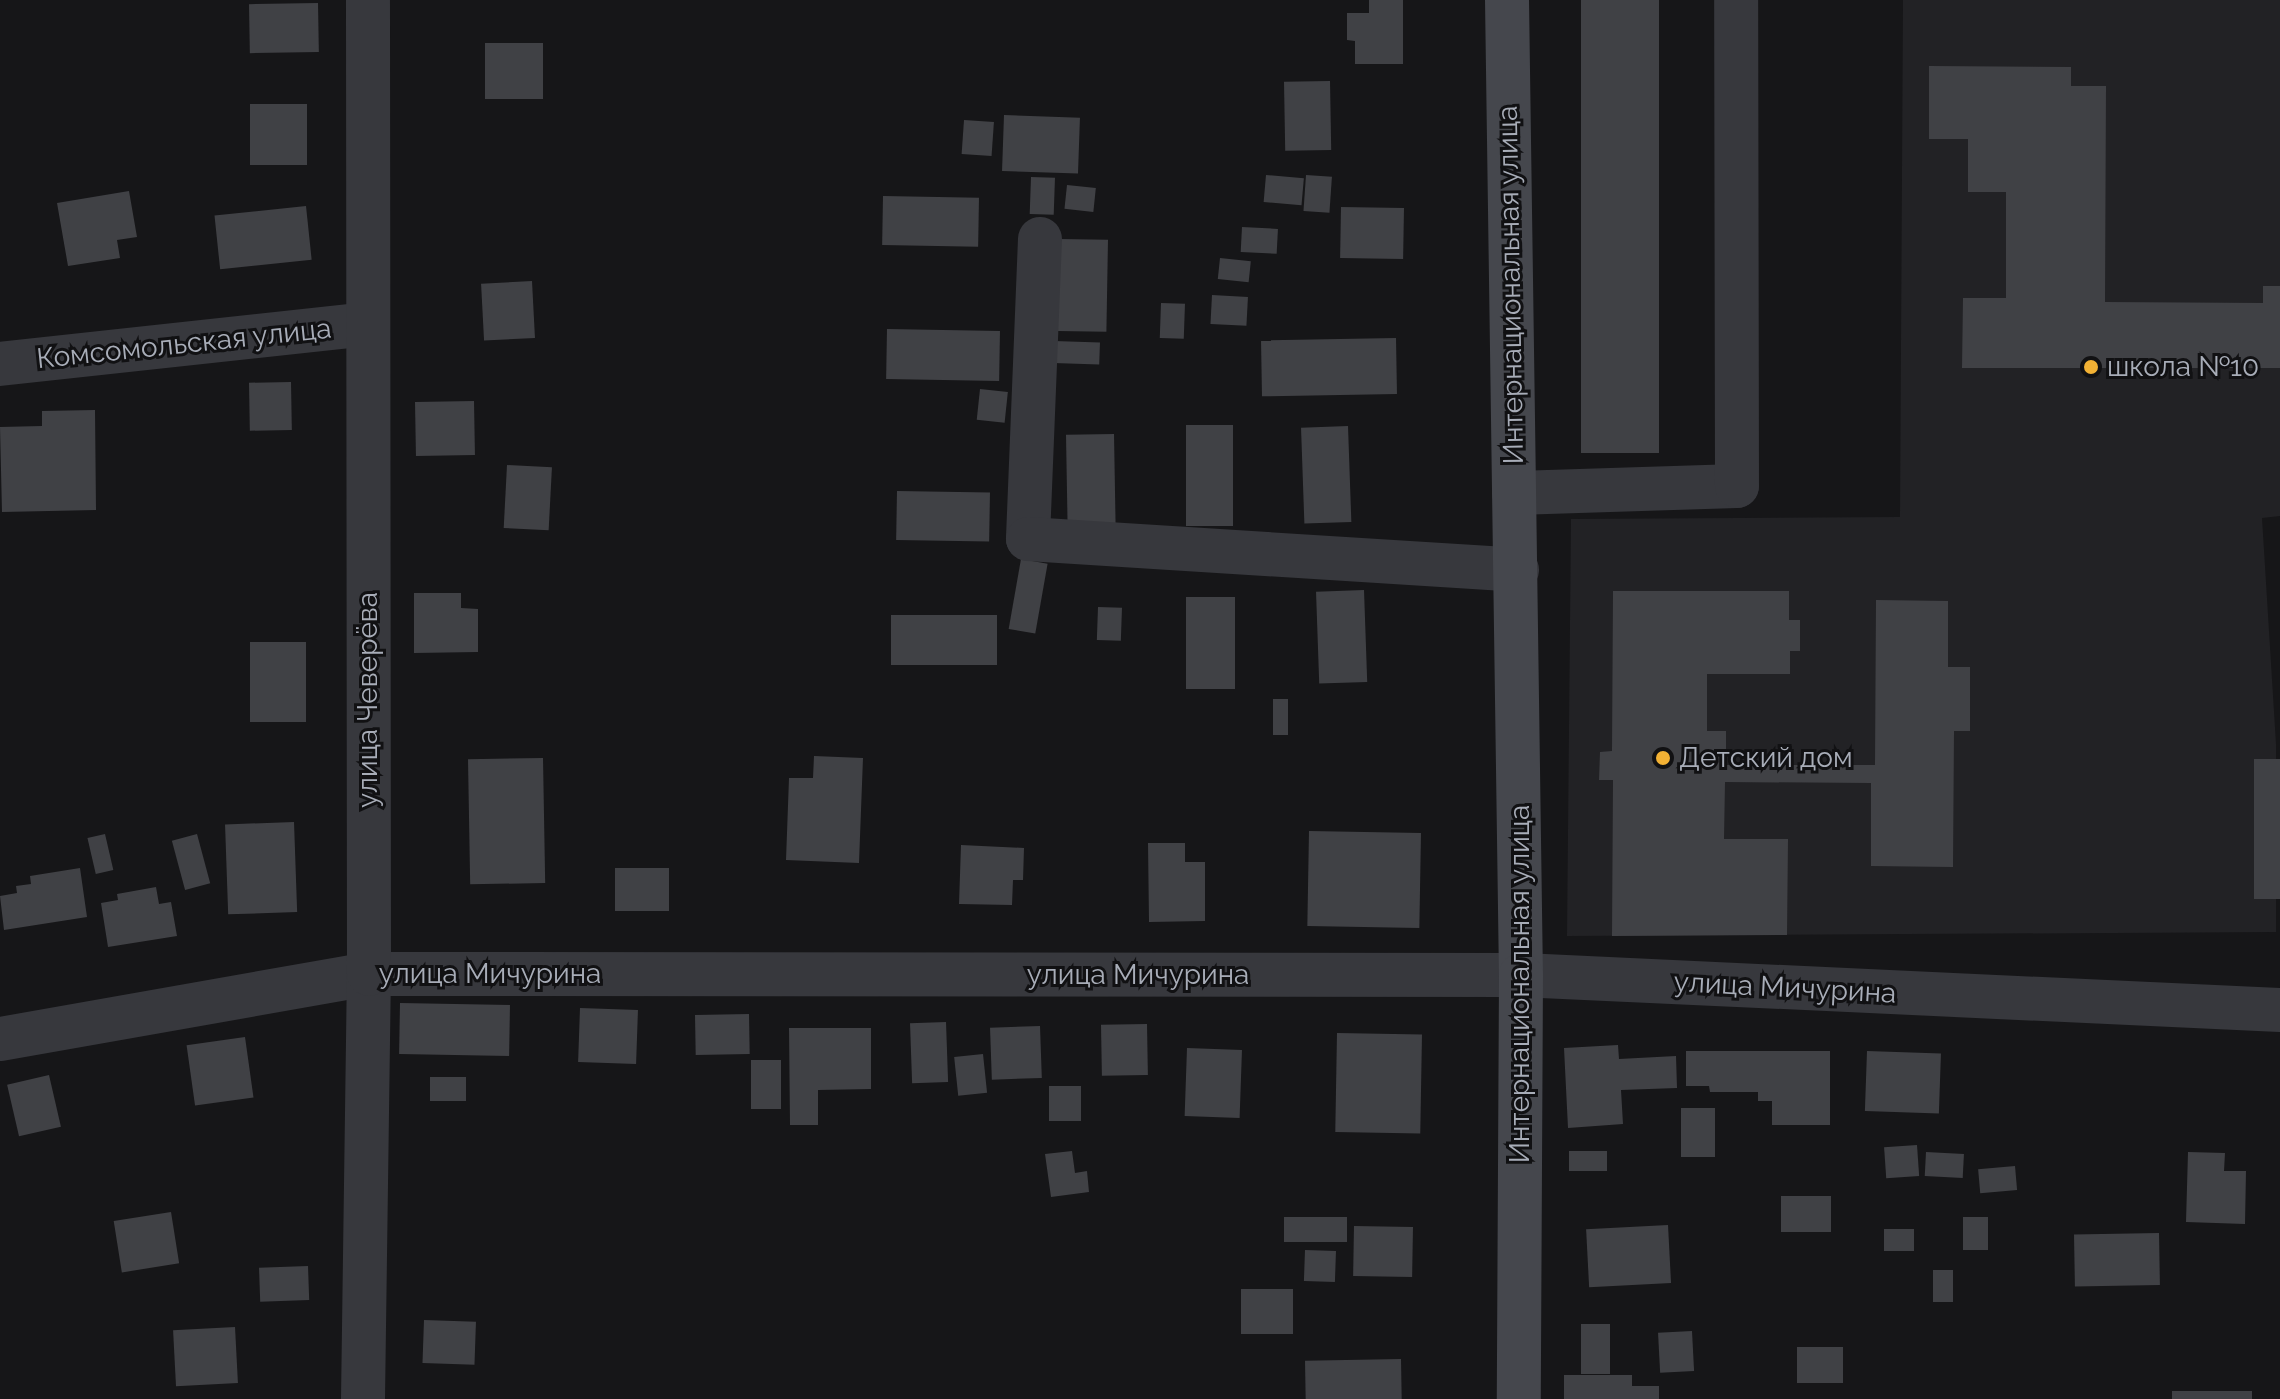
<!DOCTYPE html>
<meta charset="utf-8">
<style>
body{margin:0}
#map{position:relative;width:2280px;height:1399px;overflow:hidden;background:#161618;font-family:Raleway,sans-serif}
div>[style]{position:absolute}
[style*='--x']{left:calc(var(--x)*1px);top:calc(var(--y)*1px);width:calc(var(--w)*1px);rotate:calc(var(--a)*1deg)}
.built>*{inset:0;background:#222225}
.building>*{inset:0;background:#404145;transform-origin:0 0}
.minor>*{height:44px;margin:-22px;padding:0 22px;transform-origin:22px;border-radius:22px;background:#37383d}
.tertiary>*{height:44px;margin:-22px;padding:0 22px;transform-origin:22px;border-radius:22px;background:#37383d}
.secondary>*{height:44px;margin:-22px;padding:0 22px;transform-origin:22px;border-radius:22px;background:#45474d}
.dots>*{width:22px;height:22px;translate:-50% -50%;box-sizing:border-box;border:4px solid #111113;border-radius:50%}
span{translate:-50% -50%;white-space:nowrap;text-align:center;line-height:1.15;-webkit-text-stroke:6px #111113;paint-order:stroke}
.street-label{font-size:28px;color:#a8adb8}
.poi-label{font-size:28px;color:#a8adb8}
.left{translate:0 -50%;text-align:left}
</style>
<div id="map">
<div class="built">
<i style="clip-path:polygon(1903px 0,2280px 0,2280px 516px,2262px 518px,2276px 744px,2276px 932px,1567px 936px,1571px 519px,1900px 517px)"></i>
</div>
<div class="building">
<i style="clip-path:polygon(1369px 0,1403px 0,1403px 64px,1355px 64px,1355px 41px,1347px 40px,1347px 13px,1369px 13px)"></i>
<i style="left:1581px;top:0;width:78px;height:453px"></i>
<i style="left:318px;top:3px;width:49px;height:69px;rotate:89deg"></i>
<i style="left:485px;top:43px;width:58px;height:56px"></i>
<i style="clip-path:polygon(1929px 66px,2071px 67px,2071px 86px,2106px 86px,2105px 302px,2263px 303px,2263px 286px,2280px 286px,2280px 368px,1962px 368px,1963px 298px,2006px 298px,2006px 192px,1968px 192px,1968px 139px,1929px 139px)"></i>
<i style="left:1330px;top:81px;width:69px;height:46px;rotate:89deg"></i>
<i style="left:250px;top:104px;width:57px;height:61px"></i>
<i style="left:1004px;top:115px;width:76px;height:56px;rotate:2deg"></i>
<i style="left:964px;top:120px;width:30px;height:34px;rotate:4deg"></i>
<i style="left:1266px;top:175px;width:38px;height:27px;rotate:5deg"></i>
<i style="left:1306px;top:175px;width:26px;height:36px;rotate:4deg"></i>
<i style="left:1031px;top:177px;width:24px;height:37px;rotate:2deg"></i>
<i style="left:1067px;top:185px;width:29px;height:24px;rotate:6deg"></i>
<i style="clip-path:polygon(129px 191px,137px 237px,117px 240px,120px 258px,68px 266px,57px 203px)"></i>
<i style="left:883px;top:196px;width:96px;height:49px;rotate:1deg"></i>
<i style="left:306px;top:206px;width:54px;height:92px;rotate:84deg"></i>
<i style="left:1341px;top:207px;width:63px;height:51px;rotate:1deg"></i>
<i style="left:1242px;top:227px;width:36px;height:25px;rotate:3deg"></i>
<i style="left:1059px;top:239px;width:49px;height:92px;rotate:1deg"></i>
<i style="left:1220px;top:258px;width:31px;height:21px;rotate:6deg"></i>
<i style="left:532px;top:281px;width:57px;height:51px;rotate:87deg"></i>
<i style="left:1212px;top:295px;width:36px;height:29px;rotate:3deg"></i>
<i style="left:1161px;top:303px;width:24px;height:35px;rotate:2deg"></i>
<i style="left:887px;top:329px;width:113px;height:50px;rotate:1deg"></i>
<i style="left:1396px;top:338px;width:56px;height:135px;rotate:89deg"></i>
<i style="left:1054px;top:341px;width:46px;height:22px;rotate:2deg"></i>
<i style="left:291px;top:382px;width:48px;height:42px;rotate:89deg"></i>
<i style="left:980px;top:389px;width:28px;height:31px;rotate:6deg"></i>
<i style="left:474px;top:401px;width:54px;height:59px;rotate:89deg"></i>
<i style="clip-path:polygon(95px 410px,96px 510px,2px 512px,0 427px,42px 426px,42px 411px)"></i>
<i style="left:1186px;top:425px;width:47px;height:101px"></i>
<i style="left:1348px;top:426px;width:96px;height:47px;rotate:88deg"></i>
<i style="left:1114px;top:434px;width:95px;height:48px;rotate:89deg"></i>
<i style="left:507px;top:465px;width:45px;height:63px;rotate:3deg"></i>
<i style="left:897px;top:491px;width:93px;height:49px;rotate:1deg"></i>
<i style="left:1021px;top:559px;width:27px;height:71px;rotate:10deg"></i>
<i style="left:1364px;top:590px;width:92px;height:48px;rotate:88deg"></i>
<i style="clip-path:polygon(1613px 591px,1789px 591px,1789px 620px,1800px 620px,1800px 651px,1790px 651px,1790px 674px,1707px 674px,1707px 731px,1726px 731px,1726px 765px,1875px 765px,1876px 600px,1948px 601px,1948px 667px,1970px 667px,1970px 731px,1954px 731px,1953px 867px,1871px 866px,1871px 783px,1725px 782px,1724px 839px,1788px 839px,1787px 935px,1612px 936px,1613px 780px,1599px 780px,1600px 752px,1612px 751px)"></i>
<i style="clip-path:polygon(414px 593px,461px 593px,461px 608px,478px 609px,478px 652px,414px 653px)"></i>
<i style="left:1186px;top:597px;width:49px;height:92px"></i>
<i style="left:1098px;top:607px;width:24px;height:33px;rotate:2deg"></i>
<i style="left:997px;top:615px;width:50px;height:106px;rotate:90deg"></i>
<i style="left:250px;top:642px;width:56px;height:80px"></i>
<i style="left:1273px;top:699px;width:15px;height:36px"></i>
<i style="clip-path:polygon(814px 756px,863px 758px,859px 863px,786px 860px,789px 778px,813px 778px)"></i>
<i style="left:543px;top:758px;width:125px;height:75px;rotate:89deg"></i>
<i style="left:2254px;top:759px;width:26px;height:140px"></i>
<i style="left:294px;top:822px;width:90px;height:69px;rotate:88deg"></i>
<i style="left:1309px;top:831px;width:112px;height:95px;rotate:1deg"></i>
<i style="left:105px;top:834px;width:37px;height:18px;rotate:77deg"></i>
<i style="left:197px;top:834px;width:51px;height:26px;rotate:75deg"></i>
<i style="clip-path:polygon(1148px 843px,1185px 843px,1185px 862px,1205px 862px,1205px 921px,1149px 922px)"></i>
<i style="clip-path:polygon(961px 845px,1024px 848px,1023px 880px,1013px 880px,1012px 905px,959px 904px)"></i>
<i style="clip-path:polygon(80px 868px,87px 917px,4px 930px,0 896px,17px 893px,16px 886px,31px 884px,30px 876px)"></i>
<i style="left:669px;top:868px;width:43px;height:54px;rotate:90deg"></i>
<i style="clip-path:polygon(156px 887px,159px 904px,171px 902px,177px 936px,108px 947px,101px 903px,118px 900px,117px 894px)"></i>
<i style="left:400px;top:1003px;width:110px;height:51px;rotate:1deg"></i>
<i style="left:580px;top:1008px;width:58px;height:54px;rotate:2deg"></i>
<i style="left:749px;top:1014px;width:40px;height:54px;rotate:89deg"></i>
<i style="left:946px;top:1022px;width:60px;height:36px;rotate:88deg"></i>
<i style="left:1147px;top:1024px;width:51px;height:46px;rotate:89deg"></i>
<i style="left:1040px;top:1026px;width:52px;height:50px;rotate:88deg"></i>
<i style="clip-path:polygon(789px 1028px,871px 1028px,871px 1089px,818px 1090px,818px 1125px,790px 1125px)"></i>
<i style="left:1337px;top:1033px;width:85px;height:99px;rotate:1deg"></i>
<i style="left:245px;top:1037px;width:61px;height:59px;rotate:82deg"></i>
<i style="clip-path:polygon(1618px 1045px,1619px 1059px,1676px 1056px,1677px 1088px,1621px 1090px,1623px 1124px,1568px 1128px,1564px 1048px)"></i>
<i style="left:1187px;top:1048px;width:55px;height:68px;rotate:2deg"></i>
<i style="clip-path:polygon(1686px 1051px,1830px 1051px,1830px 1125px,1772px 1125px,1772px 1101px,1758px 1101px,1758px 1092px,1710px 1092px,1709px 1086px,1686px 1086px)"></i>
<i style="left:1867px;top:1051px;width:74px;height:60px;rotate:2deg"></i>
<i style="left:983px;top:1054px;width:39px;height:29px;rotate:84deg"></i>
<i style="left:751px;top:1060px;width:30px;height:49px"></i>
<i style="left:49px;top:1075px;width:53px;height:43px;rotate:77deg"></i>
<i style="left:430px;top:1077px;width:36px;height:24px"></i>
<i style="left:1049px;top:1086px;width:32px;height:35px"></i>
<i style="left:1681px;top:1108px;width:34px;height:49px"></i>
<i style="left:1917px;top:1145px;width:31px;height:33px;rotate:86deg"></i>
<i style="clip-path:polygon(1072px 1151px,1075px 1173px,1087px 1171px,1089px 1192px,1051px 1197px,1045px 1154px)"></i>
<i style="left:1569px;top:1151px;width:38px;height:20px"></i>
<i style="left:1926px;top:1152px;width:38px;height:24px;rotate:3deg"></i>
<i style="clip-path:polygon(2188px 1152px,2225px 1153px,2224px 1171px,2246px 1171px,2245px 1224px,2186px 1222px)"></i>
<i style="left:2015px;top:1166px;width:24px;height:37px;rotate:85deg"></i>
<i style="left:1781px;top:1196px;width:50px;height:36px"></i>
<i style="left:171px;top:1212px;width:52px;height:58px;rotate:81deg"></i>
<i style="left:1284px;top:1217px;width:63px;height:25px"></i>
<i style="left:1963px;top:1217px;width:25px;height:33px"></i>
<i style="left:1668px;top:1225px;width:58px;height:82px;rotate:87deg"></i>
<i style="left:1354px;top:1226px;width:59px;height:50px;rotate:1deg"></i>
<i style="left:1884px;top:1229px;width:30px;height:22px"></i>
<i style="left:2159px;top:1233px;width:52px;height:85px;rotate:89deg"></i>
<i style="left:1305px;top:1250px;width:31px;height:31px;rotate:2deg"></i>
<i style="left:308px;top:1266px;width:34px;height:49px;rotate:88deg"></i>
<i style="left:1933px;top:1270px;width:20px;height:32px"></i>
<i style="left:1241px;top:1289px;width:52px;height:45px"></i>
<i style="left:424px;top:1320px;width:52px;height:43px;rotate:2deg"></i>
<i style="left:1581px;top:1324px;width:29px;height:50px"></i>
<i style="left:235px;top:1327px;width:56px;height:62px;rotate:87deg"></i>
<i style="left:1692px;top:1331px;width:40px;height:34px;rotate:87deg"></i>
<i style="left:1797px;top:1347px;width:46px;height:36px"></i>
<i style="left:1401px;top:1359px;width:40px;height:96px;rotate:89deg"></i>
<i style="clip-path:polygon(1564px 1375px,1632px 1375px,1632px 1386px,1659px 1386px,1659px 1399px,1564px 1399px)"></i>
<i style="left:2172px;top:1391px;width:80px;height:8px"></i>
</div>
<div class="minor">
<i style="--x:1040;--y:239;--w:300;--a:92.3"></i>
<i style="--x:1028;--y:539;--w:490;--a:3.6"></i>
<i style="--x:0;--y:364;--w:369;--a:-6.2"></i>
<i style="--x:1514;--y:493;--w:223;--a:-1.8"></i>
<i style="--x:1737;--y:486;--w:486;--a:-90.1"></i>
<i style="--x:0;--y:1039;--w:375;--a:-10"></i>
<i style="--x:369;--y:974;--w:1152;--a:0.05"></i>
<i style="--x:1521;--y:975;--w:760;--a:2.64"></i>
</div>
<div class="tertiary">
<i style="--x:363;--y:1399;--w:425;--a:-89.2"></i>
<i style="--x:369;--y:974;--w:974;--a:-90.06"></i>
</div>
<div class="secondary">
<i style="--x:1507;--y:0;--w:975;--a:89.18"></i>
<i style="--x:1521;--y:975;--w:424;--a:90.3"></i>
</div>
<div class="dots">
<i style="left:2091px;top:367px;background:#f2b134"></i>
<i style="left:1663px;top:758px;background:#f2b134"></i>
</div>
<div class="street-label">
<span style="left:1511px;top:285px;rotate:-91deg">Интернациональная улица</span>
<span style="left:184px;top:344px;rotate:-6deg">Комсомольская улица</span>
<span style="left:368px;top:700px;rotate:-90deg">улица Чеверёва</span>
<span style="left:490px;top:974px">улица Мичурина</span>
<span style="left:1138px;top:975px">улица Мичурина</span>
<span style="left:1520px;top:984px;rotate:-90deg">Интернациональная улица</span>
<span style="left:1785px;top:988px;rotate:3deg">улица Мичурина</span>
</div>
<div class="poi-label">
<span class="left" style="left:2107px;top:367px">школа №10</span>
<span class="left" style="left:1679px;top:758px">Детский дом</span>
</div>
</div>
